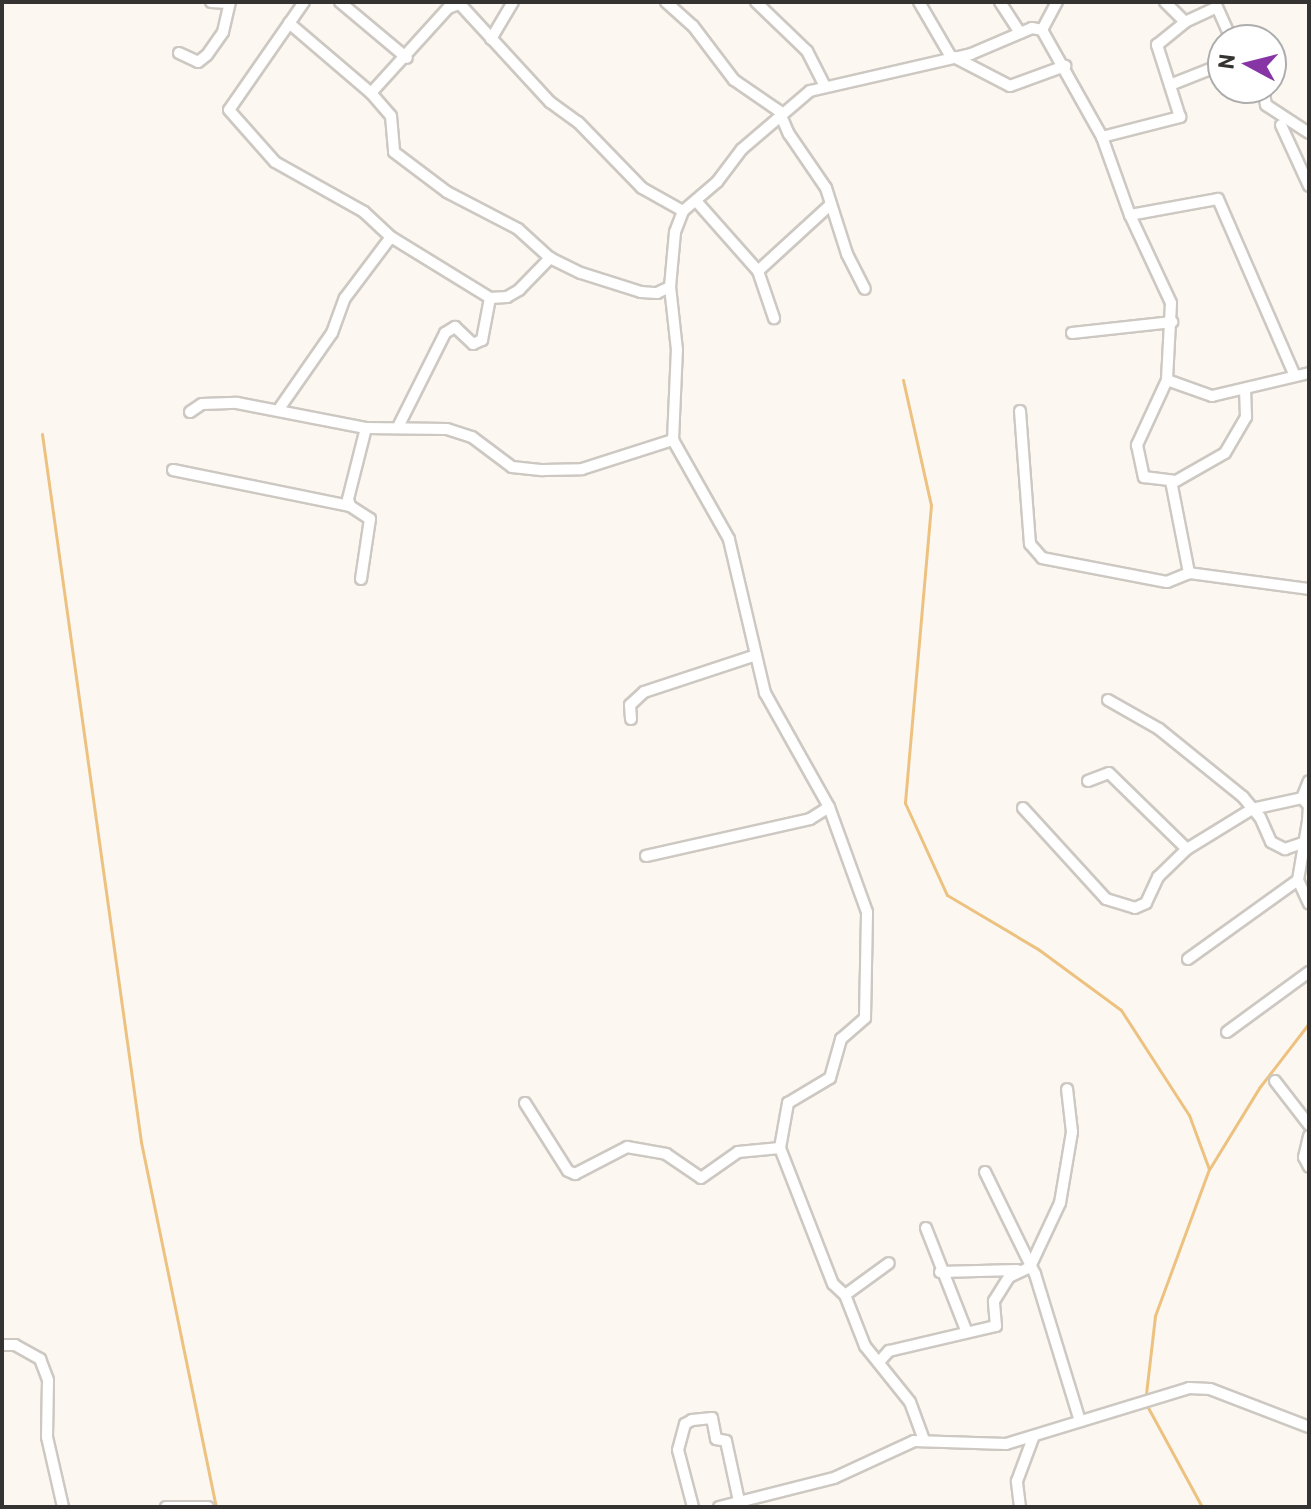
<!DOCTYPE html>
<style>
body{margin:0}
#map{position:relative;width:1311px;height:1509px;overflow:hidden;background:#fcf8f1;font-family:Barlow,sans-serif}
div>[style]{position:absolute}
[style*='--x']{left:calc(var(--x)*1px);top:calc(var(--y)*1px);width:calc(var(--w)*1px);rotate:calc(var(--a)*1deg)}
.stream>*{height:3px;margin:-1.5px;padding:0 1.5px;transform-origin:1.5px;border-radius:1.5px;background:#edc281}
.roads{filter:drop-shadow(2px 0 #cdc8c2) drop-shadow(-2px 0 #cdc8c2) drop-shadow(0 2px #cdc8c2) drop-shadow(0 -2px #cdc8c2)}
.minor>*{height:10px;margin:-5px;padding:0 5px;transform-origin:5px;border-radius:5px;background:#fff}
span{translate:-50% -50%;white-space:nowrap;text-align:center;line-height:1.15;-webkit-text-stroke:6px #fff;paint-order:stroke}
.frame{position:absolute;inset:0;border:4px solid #353331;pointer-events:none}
.north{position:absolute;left:1207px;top:24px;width:80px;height:80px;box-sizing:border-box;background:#fff;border:2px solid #aeadad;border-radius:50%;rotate:277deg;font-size:22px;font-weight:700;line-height:32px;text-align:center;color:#353331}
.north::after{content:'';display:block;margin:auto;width:28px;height:36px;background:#8735a4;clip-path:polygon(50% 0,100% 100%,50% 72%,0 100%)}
</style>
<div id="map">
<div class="stream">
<i style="--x:903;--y:380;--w:128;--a:77.4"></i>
<i style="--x:931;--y:505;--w:299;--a:95"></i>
<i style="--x:905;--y:803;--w:101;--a:65.5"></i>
<i style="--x:947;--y:895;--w:106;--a:30.7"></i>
<i style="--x:1038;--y:949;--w:103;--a:36.3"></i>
<i style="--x:1121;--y:1010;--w:125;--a:57.1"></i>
<i style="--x:1189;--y:1115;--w:58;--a:69.7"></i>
<i style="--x:1209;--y:1169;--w:157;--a:110.2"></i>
<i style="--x:1155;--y:1316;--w:87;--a:96.6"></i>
<i style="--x:1145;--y:1402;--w:119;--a:61.5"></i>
<i style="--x:42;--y:434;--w:715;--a:82.04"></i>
<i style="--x:141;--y:1142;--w:373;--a:78.4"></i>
<i style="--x:1210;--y:1168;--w:94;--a:-58.5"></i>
<i style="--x:1259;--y:1088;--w:82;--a:-52.4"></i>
</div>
<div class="roads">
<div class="minor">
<i style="--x:211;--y:2;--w:18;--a:3"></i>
<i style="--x:304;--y:2;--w:131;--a:124.8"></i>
<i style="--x:229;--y:110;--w:69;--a:48.5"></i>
<i style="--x:275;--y:162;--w:102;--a:29.3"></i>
<i style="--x:364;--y:212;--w:37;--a:43"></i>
<i style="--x:340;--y:2;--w:87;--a:39.9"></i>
<i style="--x:458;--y:2;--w:136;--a:47.4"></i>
<i style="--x:550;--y:102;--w:34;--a:36"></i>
<i style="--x:578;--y:122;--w:92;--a:45.9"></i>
<i style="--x:642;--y:188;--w:47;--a:29.3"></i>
<i style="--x:666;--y:2;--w:36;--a:42"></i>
<i style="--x:693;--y:26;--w:68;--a:52.8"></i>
<i style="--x:734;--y:80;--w:55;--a:34.6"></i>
<i style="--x:779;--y:111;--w:25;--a:67"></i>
<i style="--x:789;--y:134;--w:65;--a:55.6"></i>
<i style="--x:826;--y:188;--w:69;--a:72.3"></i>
<i style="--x:847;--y:254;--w:39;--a:63"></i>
<i style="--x:756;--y:2;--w:71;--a:43.9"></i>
<i style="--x:807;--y:51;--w:39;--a:63"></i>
<i style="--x:919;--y:2;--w:64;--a:59.8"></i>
<i style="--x:1000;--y:2;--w:37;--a:57"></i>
<i style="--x:1165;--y:2;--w:28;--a:45"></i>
<i style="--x:1185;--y:22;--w:35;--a:-25"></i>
<i style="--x:1217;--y:7;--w:36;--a:66"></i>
<i style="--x:289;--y:23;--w:108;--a:40.5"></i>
<i style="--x:371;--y:93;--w:30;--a:49"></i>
<i style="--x:391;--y:116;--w:36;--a:85"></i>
<i style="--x:394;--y:152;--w:66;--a:37"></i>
<i style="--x:447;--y:192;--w:80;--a:27.5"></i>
<i style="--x:518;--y:229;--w:43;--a:42.2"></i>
<i style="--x:550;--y:258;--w:34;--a:26"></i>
<i style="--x:581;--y:273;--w:63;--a:17.6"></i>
<i style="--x:641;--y:292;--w:16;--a:4"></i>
<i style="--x:657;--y:293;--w:14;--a:-25"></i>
<i style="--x:1042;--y:30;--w:32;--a:-62"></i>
<i style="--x:491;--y:39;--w:43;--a:-59.3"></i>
<i style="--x:179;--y:53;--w:21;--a:25"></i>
<i style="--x:198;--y:62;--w:11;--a:-38"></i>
<i style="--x:207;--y:55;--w:28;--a:-55"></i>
<i style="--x:223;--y:32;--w:31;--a:-77"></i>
<i style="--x:954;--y:57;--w:63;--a:27.4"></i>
<i style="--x:1010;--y:86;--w:59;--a:-20"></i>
<i style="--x:1170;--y:85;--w:57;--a:-21.6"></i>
<i style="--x:1263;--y:88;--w:17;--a:80"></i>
<i style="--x:1266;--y:105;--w:51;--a:33.1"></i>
<i style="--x:371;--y:93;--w:115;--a:-47.8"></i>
<i style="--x:448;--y:8;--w:12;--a:-20"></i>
<i style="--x:1281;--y:125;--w:67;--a:65.3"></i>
<i style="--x:1102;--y:137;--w:81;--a:-14.4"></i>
<i style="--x:1180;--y:117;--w:76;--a:-107.7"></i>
<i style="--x:1157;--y:45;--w:36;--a:-39"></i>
<i style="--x:697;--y:202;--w:92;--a:48.5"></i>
<i style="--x:758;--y:271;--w:50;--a:71.2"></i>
<i style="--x:1130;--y:215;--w:89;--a:-10.3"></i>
<i style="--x:1218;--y:199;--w:191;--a:66.5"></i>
<i style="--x:758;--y:271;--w:99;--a:-42.5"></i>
<i style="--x:1072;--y:333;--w:101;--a:-6.3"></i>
<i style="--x:1167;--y:380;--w:48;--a:19.6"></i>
<i style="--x:1212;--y:396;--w:100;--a:-13.3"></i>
<i style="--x:279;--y:409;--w:93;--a:-55.1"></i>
<i style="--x:332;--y:333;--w:37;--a:-70"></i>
<i style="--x:345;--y:298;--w:76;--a:-53"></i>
<i style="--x:391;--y:237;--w:116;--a:31.6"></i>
<i style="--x:490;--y:298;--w:17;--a:-3"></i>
<i style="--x:507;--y:297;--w:14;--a:-30"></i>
<i style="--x:519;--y:290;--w:45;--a:-45.9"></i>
<i style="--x:1020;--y:411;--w:133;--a:85.7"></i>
<i style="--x:1030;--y:544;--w:18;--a:49"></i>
<i style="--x:1042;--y:558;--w:127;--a:10.9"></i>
<i style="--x:1167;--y:582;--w:24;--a:-22"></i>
<i style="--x:190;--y:412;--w:14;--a:-34"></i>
<i style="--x:202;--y:404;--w:35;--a:-2"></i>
<i style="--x:237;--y:403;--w:131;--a:11"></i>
<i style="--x:399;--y:425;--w:103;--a:-63.4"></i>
<i style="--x:445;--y:333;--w:12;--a:-31"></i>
<i style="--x:455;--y:327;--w:25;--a:43"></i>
<i style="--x:473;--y:344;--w:10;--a:-24"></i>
<i style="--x:482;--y:340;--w:43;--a:-79.2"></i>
<i style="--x:173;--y:470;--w:181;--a:11.5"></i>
<i style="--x:1171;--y:481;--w:94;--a:78.9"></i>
<i style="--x:1189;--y:573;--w:121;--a:7.6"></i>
<i style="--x:361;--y:579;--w:61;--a:-81.5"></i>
<i style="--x:370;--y:519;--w:24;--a:-147"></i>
<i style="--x:350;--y:506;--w:7;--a:-106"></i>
<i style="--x:348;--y:499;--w:73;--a:-75.8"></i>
<i style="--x:366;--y:428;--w:81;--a:0.7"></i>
<i style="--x:447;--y:429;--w:26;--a:18"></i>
<i style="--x:472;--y:437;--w:50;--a:36.9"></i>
<i style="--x:512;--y:467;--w:31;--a:6"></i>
<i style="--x:543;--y:470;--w:39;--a:-1"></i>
<i style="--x:582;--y:469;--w:96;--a:-17.7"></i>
<i style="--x:1108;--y:700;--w:59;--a:29.6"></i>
<i style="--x:1159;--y:729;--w:108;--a:39"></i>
<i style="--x:1243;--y:797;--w:26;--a:50"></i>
<i style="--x:1260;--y:817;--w:27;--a:66"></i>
<i style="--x:1271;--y:842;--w:16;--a:27"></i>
<i style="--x:1285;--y:849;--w:18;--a:-19"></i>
<i style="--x:631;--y:719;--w:14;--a:-94"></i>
<i style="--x:630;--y:705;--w:19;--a:-43"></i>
<i style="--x:644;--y:692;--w:115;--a:-18.3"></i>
<i style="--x:1088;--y:781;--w:22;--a:-21"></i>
<i style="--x:1109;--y:773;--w:109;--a:44.3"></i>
<i style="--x:1302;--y:798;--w:11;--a:49"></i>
<i style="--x:1309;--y:806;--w:15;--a:94"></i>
<i style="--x:1308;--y:821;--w:60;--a:99.6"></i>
<i style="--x:1298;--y:880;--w:26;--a:65"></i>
<i style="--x:1023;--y:808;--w:123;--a:47.6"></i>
<i style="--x:1106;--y:899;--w:30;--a:17"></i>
<i style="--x:1135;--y:908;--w:12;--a:-24"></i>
<i style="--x:1146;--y:903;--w:29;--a:-65"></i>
<i style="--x:1158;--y:877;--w:40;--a:-44"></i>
<i style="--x:1187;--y:849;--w:76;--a:-31.6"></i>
<i style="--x:1252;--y:809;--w:51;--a:-12.4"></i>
<i style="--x:1302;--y:798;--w:18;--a:-68"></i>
<i style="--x:646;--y:856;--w:168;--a:-12.7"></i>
<i style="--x:810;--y:819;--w:22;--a:-32"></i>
<i style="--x:1188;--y:959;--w:135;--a:-35.7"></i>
<i style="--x:1227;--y:1032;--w:102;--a:-36.2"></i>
<i style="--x:1275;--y:1081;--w:56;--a:52.3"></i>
<i style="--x:525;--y:1103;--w:80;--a:57.7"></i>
<i style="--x:568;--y:1171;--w:8;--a:23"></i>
<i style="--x:575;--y:1174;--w:59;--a:-27.4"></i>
<i style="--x:627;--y:1147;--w:40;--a:10"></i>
<i style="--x:666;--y:1154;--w:42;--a:34.4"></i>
<i style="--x:701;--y:1178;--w:45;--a:-35.1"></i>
<i style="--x:738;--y:1152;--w:42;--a:-5.4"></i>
<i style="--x:1309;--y:1136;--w:22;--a:103"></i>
<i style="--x:1304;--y:1157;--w:11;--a:63"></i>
<i style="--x:985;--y:1172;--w:114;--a:63.9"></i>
<i style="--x:1035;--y:1274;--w:154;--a:73"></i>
<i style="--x:926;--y:1228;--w:110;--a:68.6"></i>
<i style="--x:940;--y:1272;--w:77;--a:-1.5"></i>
<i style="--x:845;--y:1295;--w:54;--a:-36"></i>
<i style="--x:2;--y:1345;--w:13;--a:0"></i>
<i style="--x:15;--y:1345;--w:29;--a:29"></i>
<i style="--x:40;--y:1359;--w:22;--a:69"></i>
<i style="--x:48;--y:1380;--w:57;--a:91"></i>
<i style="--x:47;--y:1437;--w:72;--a:77.1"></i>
<i style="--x:879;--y:1362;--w:15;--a:-48"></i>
<i style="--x:889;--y:1351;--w:110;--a:-13.2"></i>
<i style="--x:996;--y:1326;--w:25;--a:-95"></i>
<i style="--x:994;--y:1301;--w:28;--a:-58"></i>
<i style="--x:1009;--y:1277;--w:23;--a:-25"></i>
<i style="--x:1030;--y:1267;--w:71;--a:-64.9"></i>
<i style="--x:1060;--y:1203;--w:72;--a:-80.4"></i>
<i style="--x:1072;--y:1132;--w:43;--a:-96.6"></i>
<i style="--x:924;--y:1440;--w:40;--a:-110.2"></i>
<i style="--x:910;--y:1402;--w:72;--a:-128.8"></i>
<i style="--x:865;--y:1346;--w:55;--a:-111.4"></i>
<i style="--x:845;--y:1295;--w:16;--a:-137"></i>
<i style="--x:833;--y:1284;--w:146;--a:-111.3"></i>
<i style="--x:780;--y:1148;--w:46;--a:-79.9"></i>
<i style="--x:788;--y:1103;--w:49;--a:-30.8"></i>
<i style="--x:830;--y:1078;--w:41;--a:-74.2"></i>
<i style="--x:841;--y:1039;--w:32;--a:-41"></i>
<i style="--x:865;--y:1018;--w:106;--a:-88.9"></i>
<i style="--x:867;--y:912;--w:112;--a:-109.9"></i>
<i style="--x:829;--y:807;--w:131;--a:-119.3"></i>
<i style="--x:765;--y:693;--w:158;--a:-103.2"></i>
<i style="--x:729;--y:539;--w:114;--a:-119.5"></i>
<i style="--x:673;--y:440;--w:90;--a:-87.5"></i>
<i style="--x:677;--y:350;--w:63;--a:-96.3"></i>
<i style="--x:670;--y:287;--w:55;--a:-84.8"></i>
<i style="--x:675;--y:232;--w:22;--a:-69"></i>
<i style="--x:683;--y:211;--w:45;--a:-40.5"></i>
<i style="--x:717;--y:182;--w:41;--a:-52.9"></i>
<i style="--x:742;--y:149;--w:89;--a:-40.5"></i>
<i style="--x:810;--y:91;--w:165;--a:-12.9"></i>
<i style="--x:971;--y:54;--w:66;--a:-23.1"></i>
<i style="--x:1032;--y:28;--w:10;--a:11"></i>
<i style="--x:1042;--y:30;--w:123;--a:60.7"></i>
<i style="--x:1102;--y:137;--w:83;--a:70.3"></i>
<i style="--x:1130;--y:215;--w:97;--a:65"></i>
<i style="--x:1171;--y:303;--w:77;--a:93"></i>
<i style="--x:1167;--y:380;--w:72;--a:114.8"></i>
<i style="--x:1137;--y:445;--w:33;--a:78"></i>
<i style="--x:1144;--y:477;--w:32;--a:7"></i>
<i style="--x:1176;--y:481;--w:56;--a:-29.7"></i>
<i style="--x:1225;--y:453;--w:42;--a:-59.7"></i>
<i style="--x:1246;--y:417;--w:26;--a:-92"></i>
<i style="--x:166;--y:1507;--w:42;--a:0"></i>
<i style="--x:693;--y:1507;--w:59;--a:-104.7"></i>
<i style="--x:678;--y:1450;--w:27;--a:-75"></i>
<i style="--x:685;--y:1424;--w:8;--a:-30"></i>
<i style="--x:692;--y:1420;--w:20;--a:-6"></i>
<i style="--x:712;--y:1418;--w:21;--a:79"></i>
<i style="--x:716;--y:1439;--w:10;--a:11"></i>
<i style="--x:726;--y:1441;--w:61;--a:77.8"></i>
<i style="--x:719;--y:1507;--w:119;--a:-14.2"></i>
<i style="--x:834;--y:1478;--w:88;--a:-24.8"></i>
<i style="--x:914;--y:1441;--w:92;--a:1.9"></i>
<i style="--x:1006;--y:1444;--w:191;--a:-17"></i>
<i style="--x:1189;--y:1388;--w:21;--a:3"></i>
<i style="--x:1210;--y:1389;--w:106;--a:21"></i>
<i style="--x:1020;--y:1507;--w:26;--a:-97"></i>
<i style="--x:1017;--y:1481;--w:46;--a:-69.6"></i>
</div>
</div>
<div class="frame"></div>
<div class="north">N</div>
</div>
